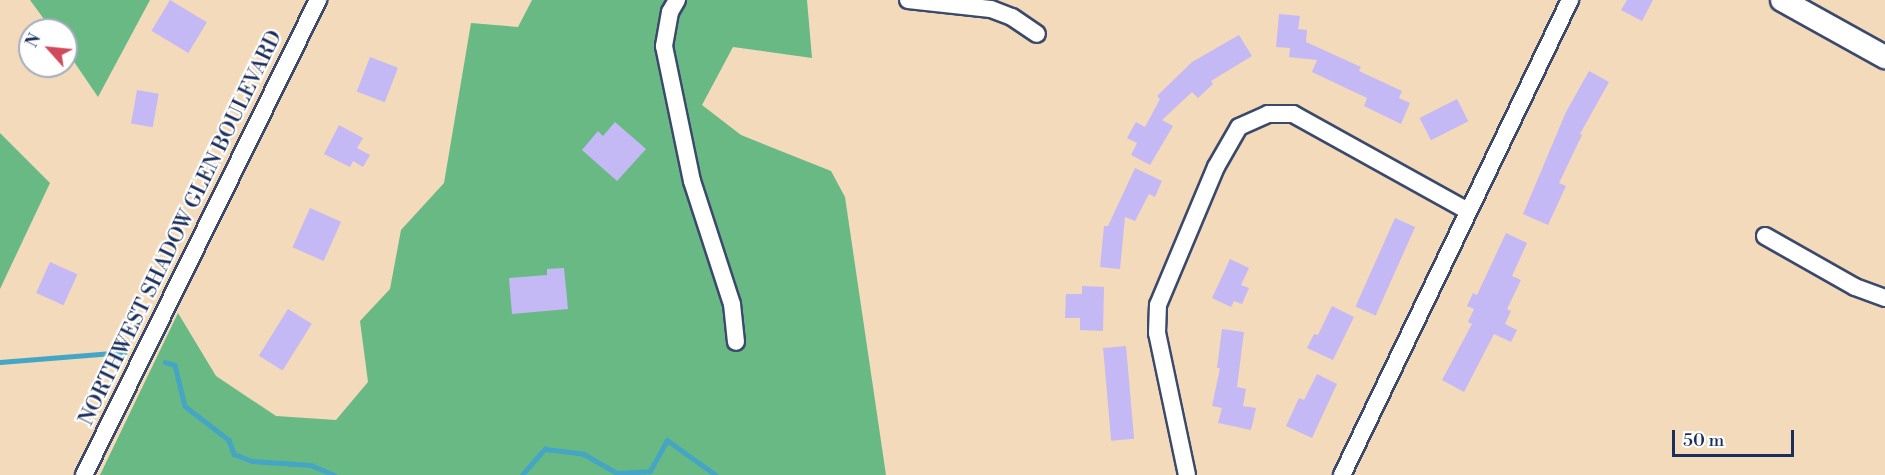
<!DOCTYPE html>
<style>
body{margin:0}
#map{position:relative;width:1885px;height:475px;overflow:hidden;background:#f2dabb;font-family:"Libre Bodoni",serif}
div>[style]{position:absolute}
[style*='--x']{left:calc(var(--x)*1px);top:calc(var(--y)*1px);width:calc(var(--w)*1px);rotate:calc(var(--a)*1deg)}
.forest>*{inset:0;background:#69b985}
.stream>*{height:4.5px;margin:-2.25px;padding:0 2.25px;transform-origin:2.25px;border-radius:2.25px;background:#44a6c4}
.building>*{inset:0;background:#c4b9f5;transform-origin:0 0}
.roads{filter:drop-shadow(2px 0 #3b496c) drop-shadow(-2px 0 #3b496c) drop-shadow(0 2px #3b496c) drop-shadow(0 -2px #3b496c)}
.minor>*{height:16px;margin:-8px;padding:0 8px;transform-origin:8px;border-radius:8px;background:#fff}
.major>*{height:22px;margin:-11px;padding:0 11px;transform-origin:11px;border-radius:11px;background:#fff}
span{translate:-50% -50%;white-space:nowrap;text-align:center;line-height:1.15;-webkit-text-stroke:4.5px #fff;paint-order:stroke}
.street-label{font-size:21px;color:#1b2f5e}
.north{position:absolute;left:18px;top:18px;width:60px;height:60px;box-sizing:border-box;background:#fff;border:2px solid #a4acbf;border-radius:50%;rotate:297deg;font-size:16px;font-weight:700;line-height:24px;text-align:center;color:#1b2f5e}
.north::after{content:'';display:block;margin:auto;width:21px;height:27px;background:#d1495b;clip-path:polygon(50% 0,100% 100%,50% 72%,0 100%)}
.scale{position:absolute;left:1672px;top:430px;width:122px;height:27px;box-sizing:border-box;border:3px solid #1b2f5e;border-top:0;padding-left:8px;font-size:18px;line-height:21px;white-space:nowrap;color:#1b2f5e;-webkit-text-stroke:4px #fff;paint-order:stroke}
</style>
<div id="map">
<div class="forest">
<i style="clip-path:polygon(30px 0,150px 0,98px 97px,66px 50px,66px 30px,52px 30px)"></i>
<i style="clip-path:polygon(532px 0,807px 0,812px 58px,733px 47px,702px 105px,741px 135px,831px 171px,845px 197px,886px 475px,100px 475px,178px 313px,216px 376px,276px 416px,336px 420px,368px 382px,360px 321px,390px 289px,401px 230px,444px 183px,471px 23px,518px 27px)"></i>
<i style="clip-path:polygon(0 133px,50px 183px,0 289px)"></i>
</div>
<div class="stream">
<i style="--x:0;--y:362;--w:125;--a:-4.6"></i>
<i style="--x:165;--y:362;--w:10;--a:17"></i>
<i style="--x:175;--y:365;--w:42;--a:76.3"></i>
<i style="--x:185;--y:406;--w:56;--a:37.7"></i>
<i style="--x:229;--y:440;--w:15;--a:70"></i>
<i style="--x:234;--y:454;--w:19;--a:21"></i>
<i style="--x:252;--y:461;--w:59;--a:3.9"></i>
<i style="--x:311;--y:465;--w:25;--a:23"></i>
<i style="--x:522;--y:475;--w:35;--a:-49"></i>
<i style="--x:545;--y:449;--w:39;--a:7"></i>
<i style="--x:584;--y:454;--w:38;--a:30"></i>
<i style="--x:617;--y:473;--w:33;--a:-3"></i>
<i style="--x:650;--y:471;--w:35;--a:-61"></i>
<i style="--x:667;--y:440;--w:60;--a:35.5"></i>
</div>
<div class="building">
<i style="left:170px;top:0;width:43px;height:36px;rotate:31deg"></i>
<i style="clip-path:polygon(1627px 0,1653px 0,1642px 21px,1621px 10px)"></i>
<i style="clip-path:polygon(1279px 14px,1300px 16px,1298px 29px,1307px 30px,1306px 42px,1361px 67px,1359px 71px,1402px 91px,1399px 98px,1410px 103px,1401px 124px,1364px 106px,1367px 98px,1312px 72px,1317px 60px,1289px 57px,1290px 48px,1276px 47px)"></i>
<i style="clip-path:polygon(1239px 35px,1252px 56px,1211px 81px,1213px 84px,1198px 98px,1192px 92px,1162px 120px,1173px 126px,1150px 165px,1131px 155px,1137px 143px,1127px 138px,1136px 122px,1145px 127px,1160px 99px,1157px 96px,1192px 62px)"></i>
<i style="left:370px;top:57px;width:30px;height:37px;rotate:21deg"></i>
<i style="clip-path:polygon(1589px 71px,1609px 82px,1580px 134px,1582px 135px,1559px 183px,1566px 186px,1548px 225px,1523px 214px,1566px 112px)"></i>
<i style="left:137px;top:90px;width:22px;height:34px;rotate:10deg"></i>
<i style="left:1457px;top:99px;width:25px;height:42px;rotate:63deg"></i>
<i style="clip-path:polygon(615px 122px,646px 149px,617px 181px,582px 150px,598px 131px,603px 136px)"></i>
<i style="clip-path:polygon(339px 125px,363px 138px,357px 148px,370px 155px,363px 167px,353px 161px,350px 167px,324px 154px)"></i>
<i style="clip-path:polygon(1135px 168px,1162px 181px,1155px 197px,1149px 194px,1135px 221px,1125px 217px,1120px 269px,1100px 267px,1104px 226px,1108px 226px)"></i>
<i style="left:310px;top:208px;width:34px;height:43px;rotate:24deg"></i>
<i style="left:1395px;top:218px;width:22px;height:97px;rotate:24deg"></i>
<i style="clip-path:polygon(1506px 233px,1527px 243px,1512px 276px,1521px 280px,1507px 309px,1511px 311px,1505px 324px,1517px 330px,1511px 342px,1494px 334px,1464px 392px,1442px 380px,1472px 324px,1468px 322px,1474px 309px,1467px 306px,1473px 293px,1477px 295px)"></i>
<i style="clip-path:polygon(1230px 259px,1249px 268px,1241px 285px,1249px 288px,1242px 304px,1234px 301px,1231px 307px,1212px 298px)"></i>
<i style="left:50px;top:262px;width:30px;height:34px;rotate:24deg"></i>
<i style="clip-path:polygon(564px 268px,568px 309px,512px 314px,509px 278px,547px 275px,547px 269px)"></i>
<i style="clip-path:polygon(1082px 286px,1104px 287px,1103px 331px,1080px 330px,1080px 318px,1065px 318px,1066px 294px,1082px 294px)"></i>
<i style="clip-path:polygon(1332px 306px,1354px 317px,1333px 360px,1307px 348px,1314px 334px,1318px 335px)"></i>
<i style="left:288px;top:309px;width:28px;height:55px;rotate:32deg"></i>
<i style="clip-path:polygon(1222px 329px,1244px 332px,1237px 387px,1246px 389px,1243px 406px,1256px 408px,1251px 430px,1218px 423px,1222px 408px,1212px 406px,1220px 368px,1217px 368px)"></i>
<i style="left:1126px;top:346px;width:93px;height:23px;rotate:85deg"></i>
<i style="clip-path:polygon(1317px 374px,1337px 384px,1312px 438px,1286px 426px,1299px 398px,1304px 400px)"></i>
</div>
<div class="roads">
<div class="minor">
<i style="--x:677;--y:0;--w:14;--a:120"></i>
<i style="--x:670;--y:12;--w:35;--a:100"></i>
<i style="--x:664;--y:46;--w:138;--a:78.3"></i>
<i style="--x:692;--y:181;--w:129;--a:72"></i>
<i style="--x:732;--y:304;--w:38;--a:84"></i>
<i style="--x:908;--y:0;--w:83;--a:6.2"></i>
<i style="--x:991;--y:9;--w:22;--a:21"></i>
<i style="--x:1012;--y:17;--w:30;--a:34"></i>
<i style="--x:1765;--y:236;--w:103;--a:29.5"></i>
<i style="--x:1855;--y:287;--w:32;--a:20"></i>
<i style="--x:84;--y:475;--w:530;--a:-63.77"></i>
<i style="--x:1187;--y:475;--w:145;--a:-101.9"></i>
<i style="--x:1157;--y:333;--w:28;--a:-88"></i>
<i style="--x:1158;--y:305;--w:150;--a:-67.2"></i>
<i style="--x:1216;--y:167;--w:46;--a:-60.1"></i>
<i style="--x:1239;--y:127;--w:32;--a:-24"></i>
<i style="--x:1268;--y:114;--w:25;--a:0"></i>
<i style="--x:1293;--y:114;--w:200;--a:29"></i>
<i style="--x:1342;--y:475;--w:527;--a:-64.36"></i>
</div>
<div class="major">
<i style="--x:1782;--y:0;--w:118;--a:29"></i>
</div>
</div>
<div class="street-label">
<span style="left:181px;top:228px;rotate:-64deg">NORTHWEST SHADOW GLEN BOULEVARD</span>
</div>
<div class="north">N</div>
<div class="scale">50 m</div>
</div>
